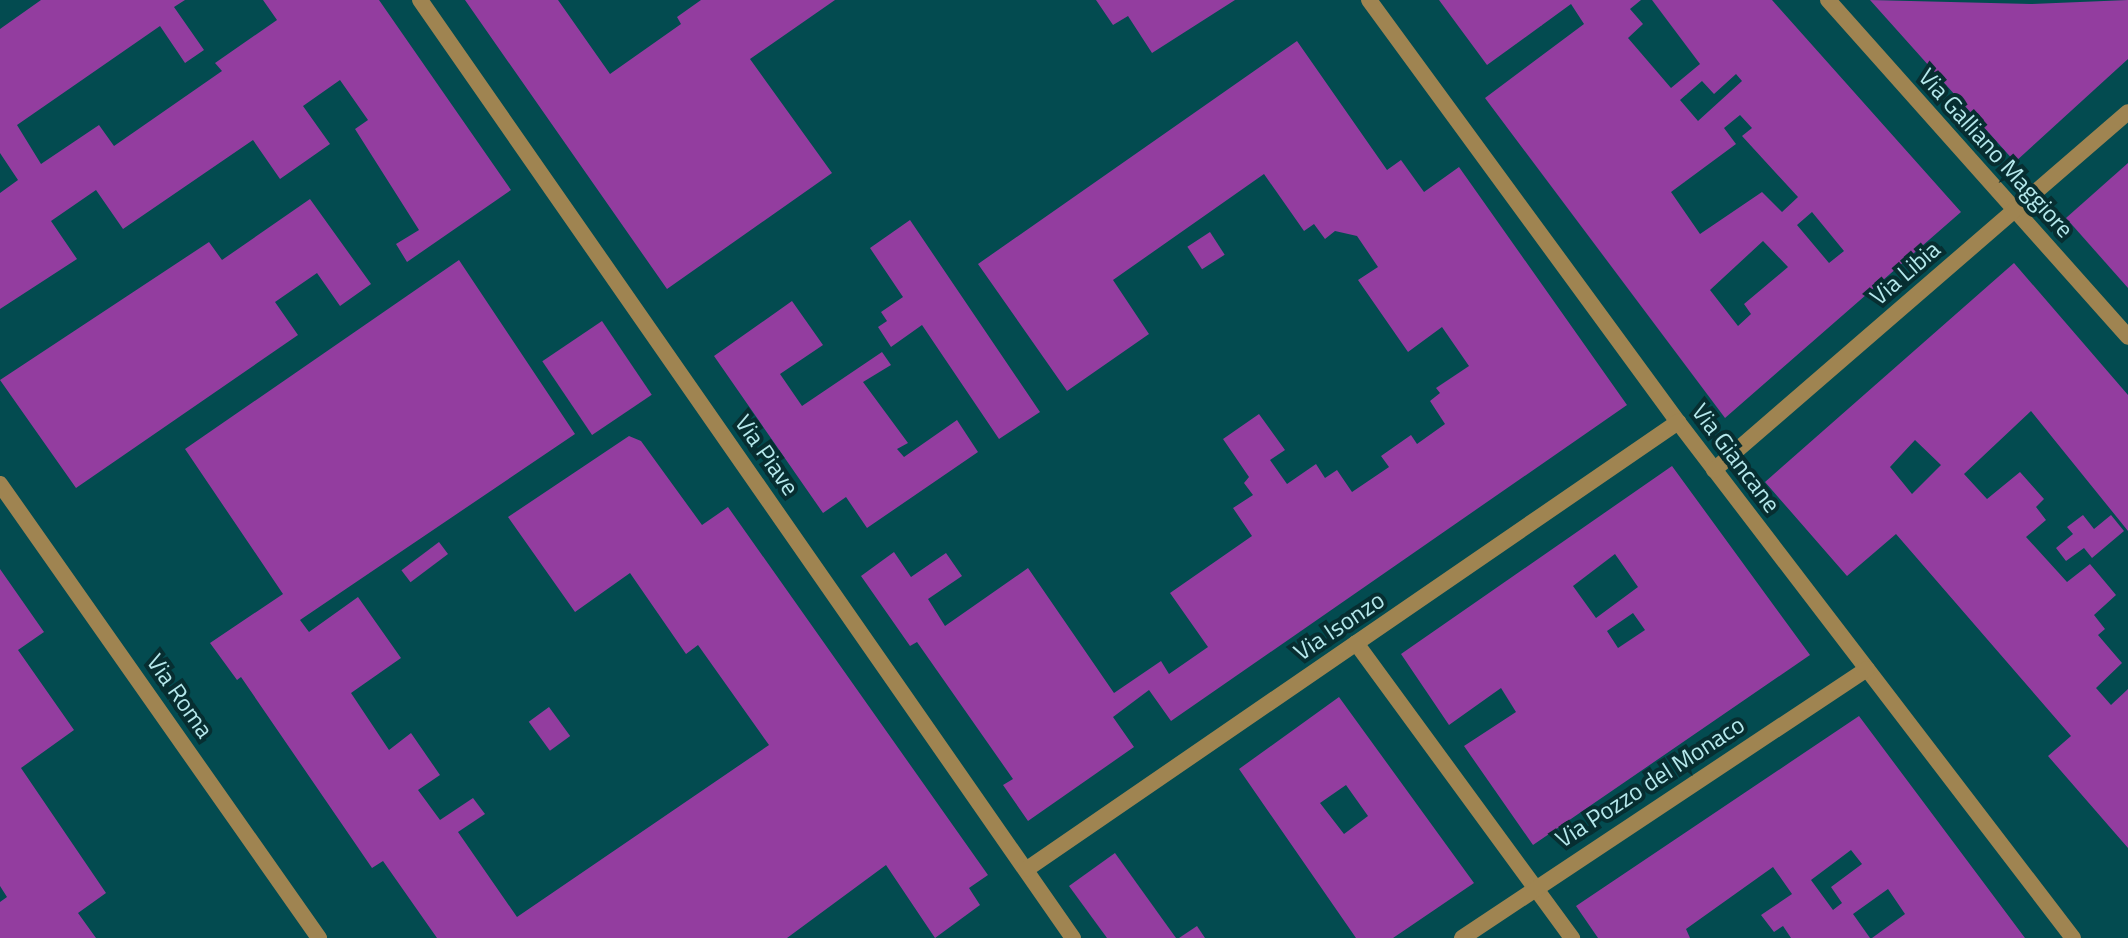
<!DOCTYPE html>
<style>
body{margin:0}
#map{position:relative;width:2128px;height:938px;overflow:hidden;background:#034b50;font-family:"Titillium Web",sans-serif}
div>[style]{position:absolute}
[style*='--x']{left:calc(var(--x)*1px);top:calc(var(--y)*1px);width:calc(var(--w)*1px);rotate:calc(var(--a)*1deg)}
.building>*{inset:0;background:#933d9f;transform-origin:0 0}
.minor>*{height:16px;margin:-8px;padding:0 8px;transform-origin:8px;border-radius:8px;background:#9f8451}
.tertiary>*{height:16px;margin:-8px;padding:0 8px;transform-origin:8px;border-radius:8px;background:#9f8451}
span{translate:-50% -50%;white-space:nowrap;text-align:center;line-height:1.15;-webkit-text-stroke:8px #072e31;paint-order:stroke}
.street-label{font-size:24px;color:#b5e8ec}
</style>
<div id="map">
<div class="building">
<i style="clip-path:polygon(41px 0,185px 0,174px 7px,204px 50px,185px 63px,160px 26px,17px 125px,41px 164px,99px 125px,114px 146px,222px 71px,215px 63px,277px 20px,263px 0,379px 0,511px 190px,407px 262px,396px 244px,419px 230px,355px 129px,368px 120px,340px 80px,303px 106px,330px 144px,280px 179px,253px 140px,123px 229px,96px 190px,51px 221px,77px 259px,0 309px,0 193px,18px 180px,0 153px,0 29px)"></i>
<i style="clip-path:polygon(465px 0,558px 0,610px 74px,681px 24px,677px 17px,701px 0,835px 0,750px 59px,832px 173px,667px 289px)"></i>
<i style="clip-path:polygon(1096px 0,1235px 0,1152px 53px,1128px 16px,1113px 25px)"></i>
<i style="clip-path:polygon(evenodd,1439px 0,1641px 0,1630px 9px,1643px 24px,1628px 38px,1671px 88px,1700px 64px,1652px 0,1772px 0,1961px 212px,1725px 418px,1485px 98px,1584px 24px,1571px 4px,1487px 65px,1439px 0,1736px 74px,1742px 81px,1698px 121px,1680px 100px,1702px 81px,1714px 94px,1736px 74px,1439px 0,1740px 115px,1752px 128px,1742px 136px,1798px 197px,1782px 212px,1762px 192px,1700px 234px,1671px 192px,1736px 144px,1724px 128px,1740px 115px,1439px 0,1812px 212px,1844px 251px,1829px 263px,1797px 225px,1812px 212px,1439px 0,1763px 241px,1788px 267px,1744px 304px,1751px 314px,1738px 326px,1710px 290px,1763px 241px)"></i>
<i style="clip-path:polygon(1870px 0,2031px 4px,2128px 0,2128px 59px,2015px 162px)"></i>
<i style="clip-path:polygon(1297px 41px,1387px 170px,1401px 160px,1424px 192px,1459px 167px,1627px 405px,1171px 721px,1149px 690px,1113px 717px,1134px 747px,1028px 821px,1003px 785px,1013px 779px,917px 642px,910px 646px,861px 576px,894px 552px,911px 577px,946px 553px,962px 576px,928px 599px,945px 626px,1028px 568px,1114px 693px,1161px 661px,1169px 674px,1208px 647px,1170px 593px,1252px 536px,1233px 508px,1253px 495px,1244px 483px,1249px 477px,1223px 439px,1259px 414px,1285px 450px,1270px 460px,1287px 484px,1316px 464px,1325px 478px,1337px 470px,1352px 492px,1389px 467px,1381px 456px,1411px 435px,1417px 444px,1445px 424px,1430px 401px,1440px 393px,1436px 388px,1469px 366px,1442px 327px,1408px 352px,1358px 280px,1378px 267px,1357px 236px,1335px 231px,1325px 239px,1314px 224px,1304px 231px,1264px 174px,1113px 280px,1149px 334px,1067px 391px,978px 264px)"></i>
<i style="clip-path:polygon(2128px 163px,2128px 288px,2066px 218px)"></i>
<i style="clip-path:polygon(310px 199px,371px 284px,340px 306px,317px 273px,275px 302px,298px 335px,76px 488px,0 380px,209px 242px,222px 260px)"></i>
<i style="clip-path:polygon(910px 220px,1040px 412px,999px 439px,922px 325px,891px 347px,878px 327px,887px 321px,881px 312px,903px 297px,870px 248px)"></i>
<i style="left:1210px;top:232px;width:27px;height:27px;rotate:57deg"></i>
<i style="clip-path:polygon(459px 260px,575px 434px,300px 620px,309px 632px,358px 597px,401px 658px,351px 693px,389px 750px,411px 733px,440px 775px,418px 790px,440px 820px,473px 798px,485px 814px,458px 832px,517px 917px,769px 745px,698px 645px,686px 654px,630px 573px,575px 612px,508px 517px,629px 436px,641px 441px,702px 525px,728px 507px,988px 875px,969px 888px,980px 905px,935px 938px,886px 865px,787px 938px,437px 938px,383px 861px,372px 868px,241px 677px,237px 680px,210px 643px,283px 594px,185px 449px)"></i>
<i style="clip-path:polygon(evenodd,2014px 263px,2128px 395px,2128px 531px,2031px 411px,1964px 474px,1987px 499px,2020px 472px,2044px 499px,2036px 507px,2046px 520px,2026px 537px,2067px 582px,2090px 564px,2116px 595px,2094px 615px,2105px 629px,2098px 635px,2122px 663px,2096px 688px,2111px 705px,2128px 689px,2128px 848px,2048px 756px,2071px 736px,1896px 534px,1847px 576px,1765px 482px,2014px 263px,1915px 440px,1941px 465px,1912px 494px,1890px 467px,1915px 440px)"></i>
<i style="clip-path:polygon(792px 301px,823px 345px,780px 374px,802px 406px,882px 352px,891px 365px,863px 382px,908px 443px,897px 449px,904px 457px,957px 420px,978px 452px,867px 528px,846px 497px,823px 513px,714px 356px)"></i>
<i style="left:602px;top:321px;width:89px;height:72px;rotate:56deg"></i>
<i style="clip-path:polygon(evenodd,1672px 466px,1810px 655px,1533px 845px,1464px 746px,1516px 712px,1501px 688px,1449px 725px,1401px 654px,1672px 466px,1615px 554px,1638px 587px,1596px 618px,1573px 586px,1615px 554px,1672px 466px,1633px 613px,1645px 630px,1618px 648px,1607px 631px,1633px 613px)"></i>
<i style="clip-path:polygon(2083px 515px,2094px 529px,2111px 515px,2124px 531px,2092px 558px,2084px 548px,2066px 561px,2056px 548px,2073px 534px,2067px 527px)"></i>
<i style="left:439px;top:542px;width:15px;height:47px;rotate:53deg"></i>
<i style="clip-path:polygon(0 569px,44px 632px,18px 650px,74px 730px,21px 768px,106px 893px,78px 913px,96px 938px,0 938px,0 902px,7px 897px,0 886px)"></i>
<i style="clip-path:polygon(evenodd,1339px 697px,1474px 883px,1393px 938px,1356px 938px,1239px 769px,1339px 697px,1346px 785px,1368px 816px,1344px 834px,1320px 803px,1346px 785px)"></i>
<i style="left:549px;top:707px;width:36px;height:25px;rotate:54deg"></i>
<i style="clip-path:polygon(evenodd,1859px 716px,2025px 938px,1872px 938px,1905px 914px,1888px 889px,1853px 914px,1870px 938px,1791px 938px,1783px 926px,1774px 932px,1761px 915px,1792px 894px,1773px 867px,1686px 929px,1690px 938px,1598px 938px,1576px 906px,1859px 716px,1851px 850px,1862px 864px,1831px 887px,1842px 903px,1833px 910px,1811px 880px,1851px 850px)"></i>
<i style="clip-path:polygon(1115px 853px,1176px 938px,1107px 938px,1069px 886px)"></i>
<i style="clip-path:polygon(1197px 926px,1205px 938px,1179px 938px)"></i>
</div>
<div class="minor">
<i style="--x:420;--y:0;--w:1143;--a:55.16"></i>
<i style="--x:1369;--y:0;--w:523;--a:53.79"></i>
<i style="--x:1678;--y:422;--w:650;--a:52.57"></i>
<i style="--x:1828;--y:0;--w:451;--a:48.3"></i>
<i style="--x:1714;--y:470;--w:547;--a:-40.85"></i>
<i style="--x:1356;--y:643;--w:366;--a:53.8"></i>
<i style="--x:1027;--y:869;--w:790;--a:-34.47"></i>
<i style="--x:1462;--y:938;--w:486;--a:-33.6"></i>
</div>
<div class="tertiary">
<i style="--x:0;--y:484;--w:555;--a:54.91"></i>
</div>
<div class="street-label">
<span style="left:1996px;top:153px;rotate:48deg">Via Galliano Maggiore</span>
<span style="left:1905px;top:273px;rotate:-41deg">Via Libia</span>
<span style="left:767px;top:455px;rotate:55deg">Via Piave</span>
<span style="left:1736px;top:458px;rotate:53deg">Via Giancane</span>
<span style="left:1339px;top:626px;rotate:-34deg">Via Isonzo</span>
<span style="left:180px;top:696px;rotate:55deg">Via Roma</span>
<span style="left:1650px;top:782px;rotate:-33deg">Via Pozzo del Monaco</span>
</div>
</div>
